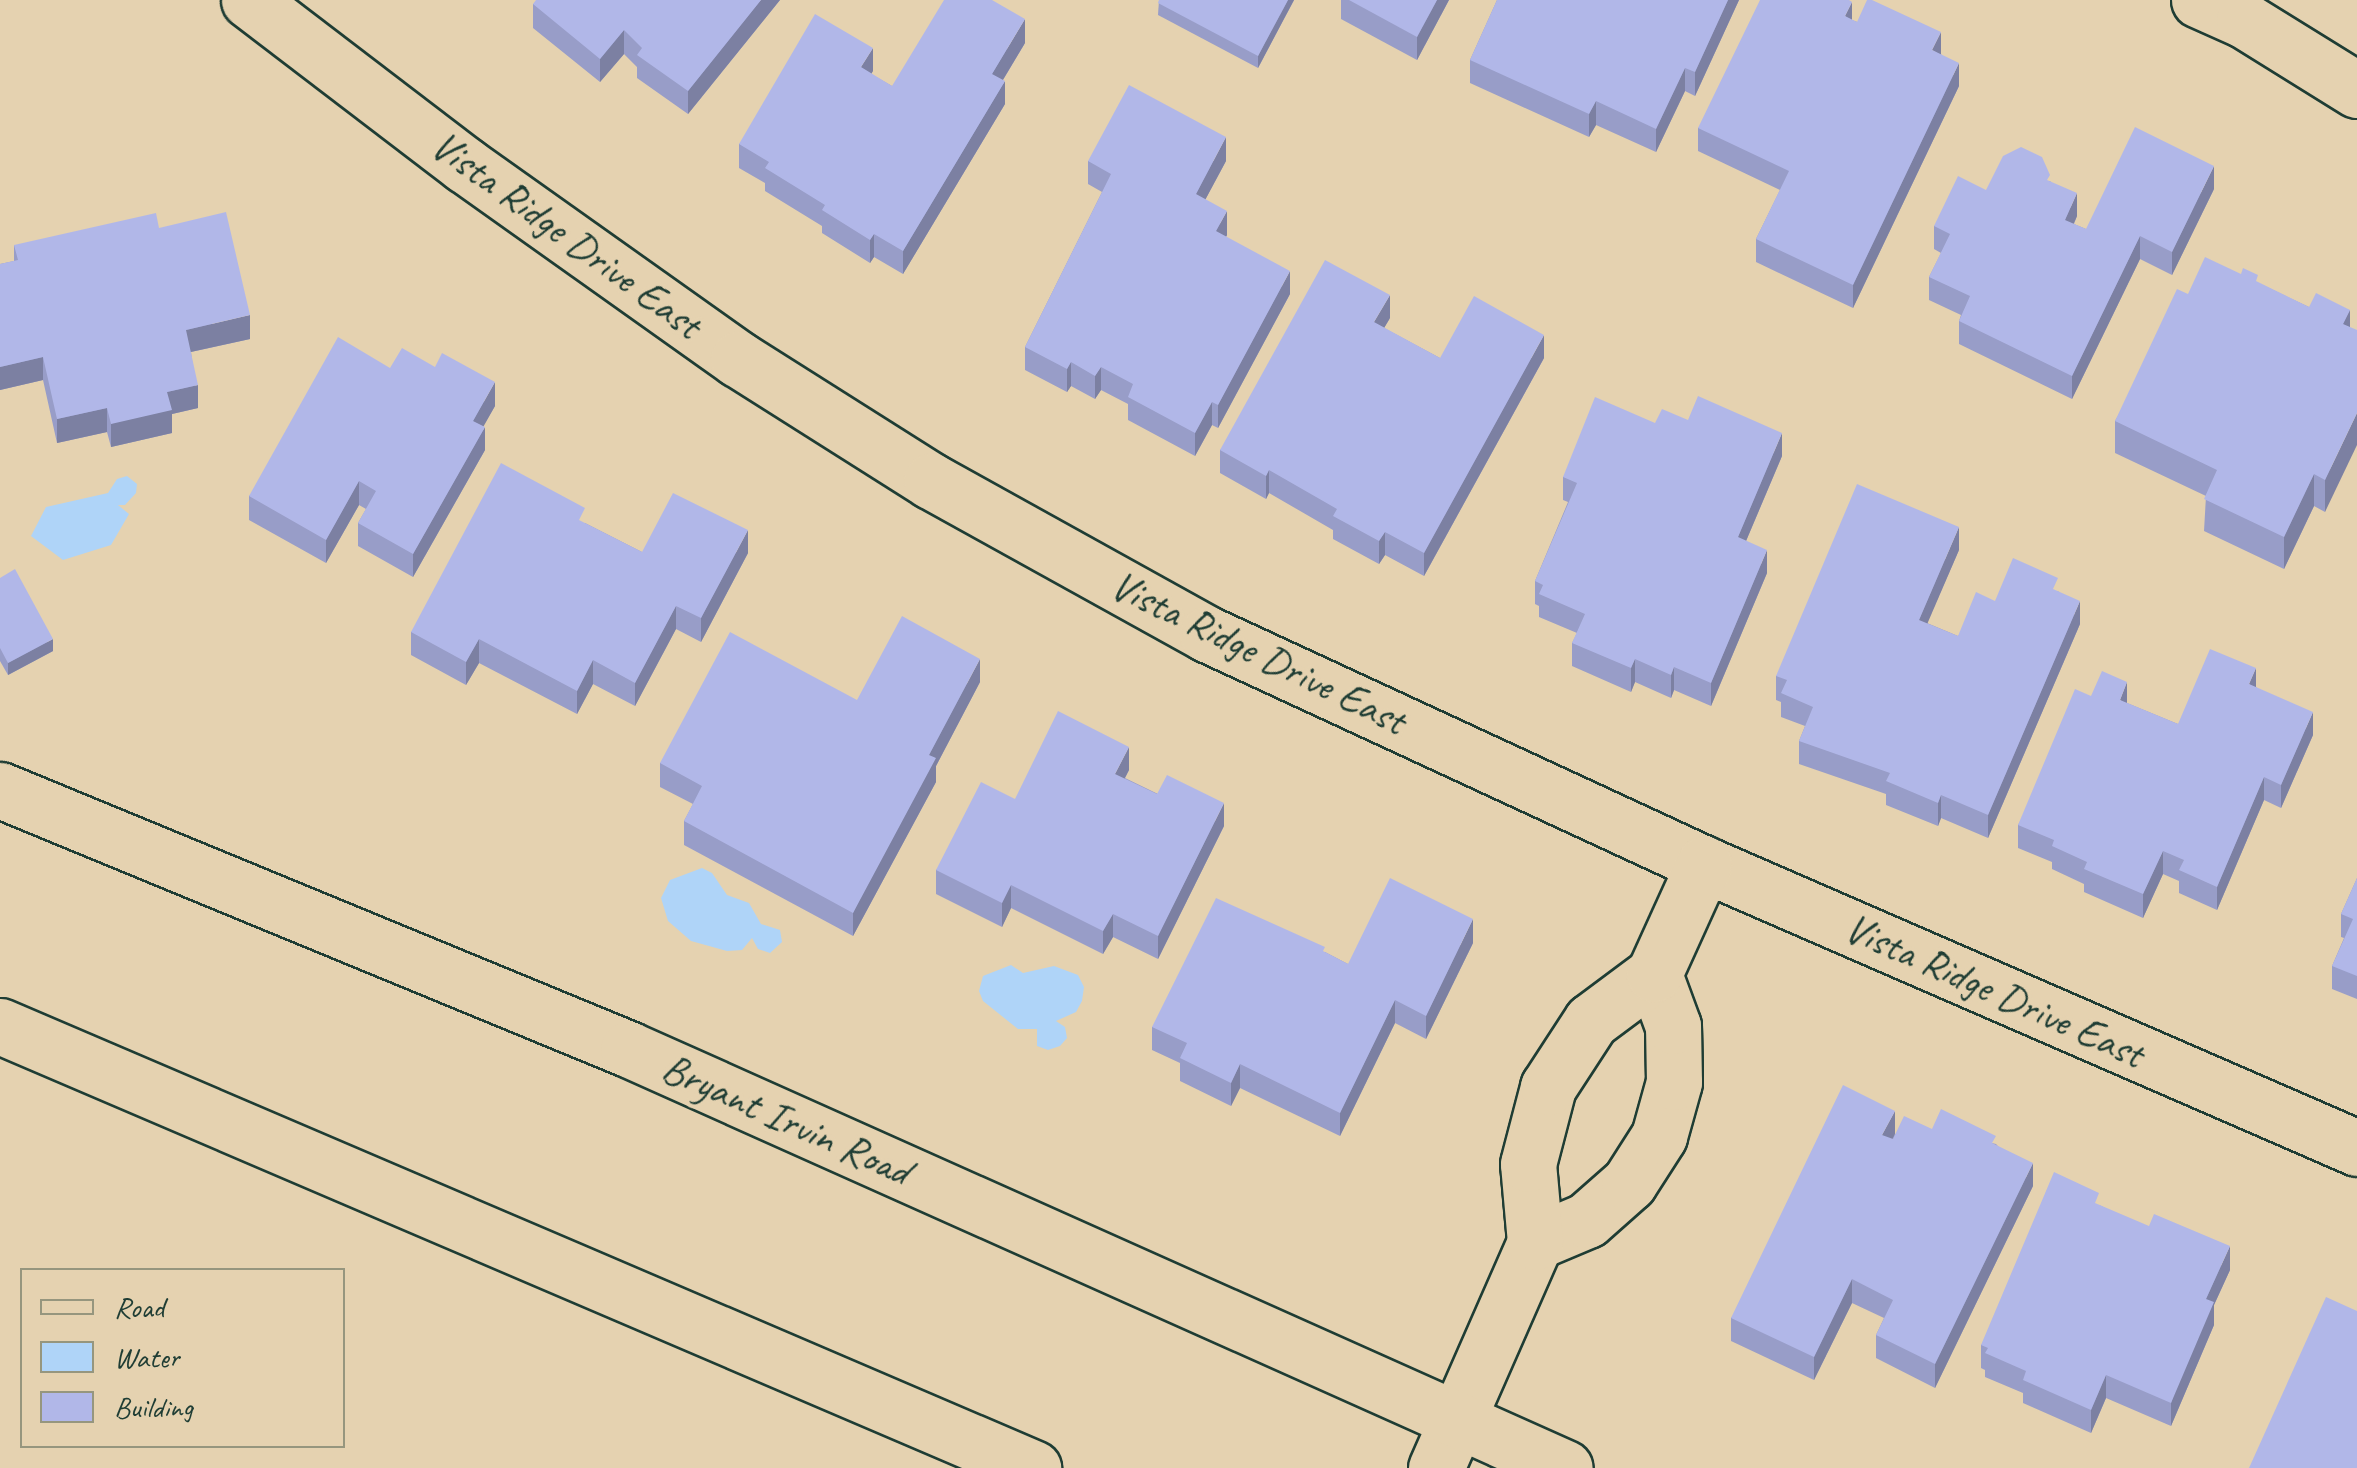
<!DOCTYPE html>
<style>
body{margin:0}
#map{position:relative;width:2357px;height:1468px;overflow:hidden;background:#e5d2b0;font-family:Caveat,sans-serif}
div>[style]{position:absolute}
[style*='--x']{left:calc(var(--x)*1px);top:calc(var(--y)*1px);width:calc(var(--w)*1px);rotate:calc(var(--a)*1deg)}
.water>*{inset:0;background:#afd4f8}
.roads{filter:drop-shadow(2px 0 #1f3d34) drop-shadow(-2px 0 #1f3d34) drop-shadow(0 2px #1f3d34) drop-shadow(0 -2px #1f3d34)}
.minor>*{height:55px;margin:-27.5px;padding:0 27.5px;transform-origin:27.5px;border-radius:27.5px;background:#e5d2b0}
.tertiary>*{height:55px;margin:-27.5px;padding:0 27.5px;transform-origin:27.5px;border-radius:27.5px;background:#e5d2b0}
.secondary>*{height:55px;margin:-27.5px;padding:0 27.5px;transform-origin:27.5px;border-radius:27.5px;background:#e5d2b0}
.wall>*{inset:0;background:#989dc8}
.shaded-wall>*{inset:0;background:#7c80a2}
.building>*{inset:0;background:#b1b7e8}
span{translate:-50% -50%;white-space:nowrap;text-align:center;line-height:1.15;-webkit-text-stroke:8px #e5d2b0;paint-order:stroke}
.street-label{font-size:42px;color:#1f3d34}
.legend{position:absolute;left:20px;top:1268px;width:325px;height:180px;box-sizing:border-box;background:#e5d2b0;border:2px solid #96967e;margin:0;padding:12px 18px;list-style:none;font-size:30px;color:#1f3d34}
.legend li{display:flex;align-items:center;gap:20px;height:50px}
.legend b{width:50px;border:2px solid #96967e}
</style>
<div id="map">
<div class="water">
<i style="clip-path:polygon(127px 476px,137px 484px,136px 493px,125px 505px,118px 505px,129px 514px,111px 545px,63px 560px,31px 536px,46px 507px,108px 493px,117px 479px)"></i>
<i style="clip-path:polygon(702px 868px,712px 873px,727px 895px,749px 903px,761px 924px,780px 930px,782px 942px,770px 953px,758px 949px,752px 938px,742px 950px,727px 951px,691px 941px,668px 921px,661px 898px,670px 880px)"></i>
<i style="clip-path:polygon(1011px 965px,1023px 973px,1054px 966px,1078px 975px,1084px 987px,1082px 1001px,1076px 1012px,1056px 1021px,1065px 1027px,1067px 1038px,1060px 1046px,1048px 1050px,1037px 1046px,1037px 1029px,1018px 1029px,983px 1001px,979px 991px,983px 976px)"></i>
</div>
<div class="roads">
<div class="minor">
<i style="--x:249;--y:0;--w:272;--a:37.4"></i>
<i style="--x:465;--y:165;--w:335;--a:35.4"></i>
<i style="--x:738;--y:359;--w:228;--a:32.3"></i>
<i style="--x:931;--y:481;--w:316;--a:29"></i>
<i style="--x:1207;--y:634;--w:548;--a:24.83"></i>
<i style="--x:1704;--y:864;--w:712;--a:23.5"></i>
<i style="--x:2199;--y:0;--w:49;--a:24"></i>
<i style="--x:2244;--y:20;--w:133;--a:31.8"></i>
</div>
<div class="tertiary">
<i style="--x:1535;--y:1242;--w:56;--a:-22.9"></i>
<i style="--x:1587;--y:1220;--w:56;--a:-41.4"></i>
<i style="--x:1629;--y:1183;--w:56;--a:-57.4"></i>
<i style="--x:1659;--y:1136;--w:56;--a:-74.5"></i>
<i style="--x:1674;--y:1082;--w:56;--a:-91"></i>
<i style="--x:1673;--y:1026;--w:55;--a:-110.1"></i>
<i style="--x:1436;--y:1468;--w:247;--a:-66.3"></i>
<i style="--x:1535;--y:1242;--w:78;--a:-95.1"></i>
<i style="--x:1528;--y:1164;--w:80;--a:-75.4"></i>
<i style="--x:1548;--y:1087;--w:79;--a:-56.9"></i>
<i style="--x:1591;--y:1021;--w:79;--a:-36.7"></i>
<i style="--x:1654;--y:974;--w:121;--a:-65.6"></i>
</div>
<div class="secondary">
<i style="--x:0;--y:790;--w:679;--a:22.41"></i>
<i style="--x:628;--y:1049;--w:1026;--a:24.09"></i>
<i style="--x:0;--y:1026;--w:1124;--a:23.17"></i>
</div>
</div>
<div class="wall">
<i style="clip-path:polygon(780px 0,688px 114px,637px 78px,637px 67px,624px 54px,600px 82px,533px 28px,533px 4px)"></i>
<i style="clip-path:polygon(1159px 0,1294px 0,1258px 68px,1158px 15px)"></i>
<i style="clip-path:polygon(1341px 0,1449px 0,1417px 60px,1341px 19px)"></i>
<i style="clip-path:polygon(1497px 0,1739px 0,1695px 96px,1685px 91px,1656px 152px,1596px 125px,1589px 137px,1470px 83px,1470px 60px)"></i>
<i style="clip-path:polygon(1852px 20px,1941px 54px,1959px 86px,1853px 308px,1756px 262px,1756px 239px,1780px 190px,1698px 151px,1698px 128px)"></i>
<i style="clip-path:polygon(1025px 43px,1003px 80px,1005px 104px,903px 274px,874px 257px,870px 263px,822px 233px,822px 226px,765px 191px,765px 183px,739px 168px,739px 144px,873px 71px,871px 74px,892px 86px)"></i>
<i style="clip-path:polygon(1088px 161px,1226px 161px,1205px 200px,1227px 235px,1226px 237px,1290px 294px,1218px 428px,1212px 425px,1195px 456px,1128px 420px,1128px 404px,1101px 390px,1095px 399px,1071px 386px,1067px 392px,1025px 370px,1025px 347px,1102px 192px,1088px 184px)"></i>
<i style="clip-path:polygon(2050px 181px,2077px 216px,2074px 224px,2086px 229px,2214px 189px,2172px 275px,2140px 259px,2072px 399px,1959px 344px,1959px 321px,1961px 315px,1929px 300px,1929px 277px,1941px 253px,1934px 249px,1934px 226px,1986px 190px)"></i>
<i style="clip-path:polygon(14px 245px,250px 339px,191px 352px,198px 408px,172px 414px,172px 433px,111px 447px,107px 432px,57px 443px,43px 380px,0 390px,0 264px,14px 261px)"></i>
<i style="clip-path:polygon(2258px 283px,2309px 307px,2350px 310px,2325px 512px,2314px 506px,2284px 569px,2204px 531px,2206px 496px,2115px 453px,2115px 421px,2188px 294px)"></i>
<i style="clip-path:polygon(1390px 318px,1384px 328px,1440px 358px,1544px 358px,1424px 576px,1385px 555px,1379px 564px,1333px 539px,1333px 530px,1269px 493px,1266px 499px,1220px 473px,1220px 450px)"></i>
<i style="clip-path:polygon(390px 368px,495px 406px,483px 426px,485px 450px,413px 577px,358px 546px,358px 523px,366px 509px,359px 505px,326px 563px,249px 520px,249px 496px)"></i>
<i style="clip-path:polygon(1688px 420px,1782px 456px,1746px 541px,1767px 573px,1711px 706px,1674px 690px,1671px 698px,1635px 682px,1631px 692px,1572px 666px,1572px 643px,1577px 633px,1539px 617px,1539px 606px,1535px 604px,1535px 581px,1568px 502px,1563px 500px,1563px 477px,1655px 423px)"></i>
<i style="clip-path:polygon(585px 523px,642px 552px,748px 553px,701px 642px,676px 629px,635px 706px,593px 684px,577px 714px,479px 663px,466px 685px,411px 655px,411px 632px)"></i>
<i style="clip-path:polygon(1959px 550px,1927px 623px,1958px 636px,1995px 601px,2058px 591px,2080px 624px,1988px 838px,1941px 818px,1938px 826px,1886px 805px,1886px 794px,1799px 764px,1799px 741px,1805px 726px,1781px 717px,1781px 702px,1776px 700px,1776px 676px)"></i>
<i style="clip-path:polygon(0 578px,53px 651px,8px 675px,0 661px)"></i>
<i style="clip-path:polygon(980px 682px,936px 766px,936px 782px,853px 936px,684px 845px,684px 821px,693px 804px,660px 787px,660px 763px,857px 700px)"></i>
<i style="clip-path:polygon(2256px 687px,2313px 735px,2281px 808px,2264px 800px,2217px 910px,2179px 893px,2179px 881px,2163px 874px,2143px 918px,2084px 892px,2084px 884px,2052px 869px,2052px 862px,2018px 848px,2018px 825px,2091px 696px,2127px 703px,2178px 724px)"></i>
<i style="clip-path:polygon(1129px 770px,1125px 778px,1224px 826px,1158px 959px,1113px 937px,1103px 954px,1011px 908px,1002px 927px,936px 894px,936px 870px,1015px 799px)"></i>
<i style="clip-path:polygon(2357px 878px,2357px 999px,2332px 989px,2332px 966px,2344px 938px,2341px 937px,2341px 914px)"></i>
<i style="clip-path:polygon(1473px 943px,1426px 1039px,1395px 1023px,1340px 1136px,1240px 1088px,1231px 1106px,1180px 1081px,1180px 1063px,1152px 1050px,1152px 1027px,1325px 952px,1348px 964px)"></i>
<i style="clip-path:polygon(1932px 1129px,1996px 1144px,2033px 1186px,1935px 1388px,1876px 1358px,1876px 1335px,1884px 1318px,1852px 1303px,1814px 1380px,1731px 1341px,1731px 1318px,1895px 1134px)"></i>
<i style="clip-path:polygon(2099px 1205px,2230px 1270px,2214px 1305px,2214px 1325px,2171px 1426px,2106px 1398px,2091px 1433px,2023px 1403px,2023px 1393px,1985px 1377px,1985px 1370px,1981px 1368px,1981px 1345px)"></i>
</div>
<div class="shaded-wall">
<i style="clip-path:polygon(761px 0,780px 0,688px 114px,688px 91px)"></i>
<i style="clip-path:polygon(1288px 0,1294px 0,1258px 68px,1258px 56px)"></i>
<i style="clip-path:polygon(1437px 0,1449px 0,1417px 60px,1417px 37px)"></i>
<i style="clip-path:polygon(1728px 0,1739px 0,1695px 96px,1695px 72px)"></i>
<i style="clip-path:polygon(1852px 2px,1852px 25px,1845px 16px)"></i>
<i style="clip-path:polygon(1025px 19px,1025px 43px,992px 98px,992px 74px)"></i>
<i style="clip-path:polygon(624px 30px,624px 54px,600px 82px,600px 59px)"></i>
<i style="clip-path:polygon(1941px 32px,1941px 55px,1932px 50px)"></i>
<i style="clip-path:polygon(873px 48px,873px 71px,861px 91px,861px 67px)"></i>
<i style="clip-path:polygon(1959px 63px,1959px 86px,1853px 308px,1853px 285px)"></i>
<i style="clip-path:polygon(1685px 68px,1685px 91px,1656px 152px,1656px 129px)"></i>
<i style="clip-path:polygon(1005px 81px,1005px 104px,903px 274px,903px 251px)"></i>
<i style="clip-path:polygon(1596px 101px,1596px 125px,1589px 137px,1589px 114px)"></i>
<i style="clip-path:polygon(1226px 137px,1226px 161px,1196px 217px,1196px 194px)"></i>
<i style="clip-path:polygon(2214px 166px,2214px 189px,2172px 275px,2172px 252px)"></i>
<i style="clip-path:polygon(2077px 193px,2077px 216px,2065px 243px,2065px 220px)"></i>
<i style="clip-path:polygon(1227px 211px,1227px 235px,1216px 255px,1216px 231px)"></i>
<i style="clip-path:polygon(874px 234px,874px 257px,870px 263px,870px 240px)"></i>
<i style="clip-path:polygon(2140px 236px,2140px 259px,2072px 399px,2072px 376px)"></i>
<i style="clip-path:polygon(1290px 271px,1290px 294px,1218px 428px,1218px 405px)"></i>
<i style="clip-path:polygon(1390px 295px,1390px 318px,1374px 345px,1374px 322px)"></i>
<i style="clip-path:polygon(2350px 310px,2350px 342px,2343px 324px)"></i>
<i style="clip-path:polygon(250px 315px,250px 339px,186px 353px,186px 330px)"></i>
<i style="clip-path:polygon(1544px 335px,1544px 358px,1424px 576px,1424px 553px)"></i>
<i style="clip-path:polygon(43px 357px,43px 380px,0 390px,0 367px)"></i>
<i style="clip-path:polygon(1071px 362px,1071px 386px,1067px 392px,1067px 369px)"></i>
<i style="clip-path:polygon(1101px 367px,1101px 390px,1095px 399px,1095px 376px)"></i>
<i style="clip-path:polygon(495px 382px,495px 406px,473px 445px,473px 421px)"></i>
<i style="clip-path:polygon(198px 385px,198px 408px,172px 414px,172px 433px,111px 447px,111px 424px,167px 392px)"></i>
<i style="clip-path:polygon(1212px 402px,1212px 425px,1195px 456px,1195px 433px)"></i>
<i style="clip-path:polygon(107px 408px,107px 432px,57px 443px,57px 419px)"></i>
<i style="clip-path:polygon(2357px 413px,2357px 445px,2325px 512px,2325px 480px)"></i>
<i style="clip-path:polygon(485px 427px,485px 450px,413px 577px,413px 554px)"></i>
<i style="clip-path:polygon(1782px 433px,1782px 456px,1738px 560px,1738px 537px)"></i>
<i style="clip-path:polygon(1269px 470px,1269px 493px,1266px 499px,1266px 476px)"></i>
<i style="clip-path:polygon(2314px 474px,2314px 506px,2284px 569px,2284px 537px)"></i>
<i style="clip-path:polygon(359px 481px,359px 505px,326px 563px,326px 540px)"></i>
<i style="clip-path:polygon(1959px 527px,1959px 550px,1919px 643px,1919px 620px)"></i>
<i style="clip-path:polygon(748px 530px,748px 553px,701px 642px,701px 618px)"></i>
<i style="clip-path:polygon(1385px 532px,1385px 555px,1379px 564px,1379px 541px)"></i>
<i style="clip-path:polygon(1767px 550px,1767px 573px,1711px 706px,1711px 683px)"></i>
<i style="clip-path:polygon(2080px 601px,2080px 624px,1988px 838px,1988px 815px)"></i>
<i style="clip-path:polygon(676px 606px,676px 629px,635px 706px,635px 683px)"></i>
<i style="clip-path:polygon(53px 639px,53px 651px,8px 675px,8px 663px)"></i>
<i style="clip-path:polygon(479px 639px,479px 663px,466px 685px,466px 662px)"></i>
<i style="clip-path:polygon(980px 659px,980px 682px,936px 766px,936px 782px,853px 936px,853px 913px,929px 755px)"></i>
<i style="clip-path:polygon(1635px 659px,1635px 682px,1631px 692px,1631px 668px)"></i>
<i style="clip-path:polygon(593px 660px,593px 684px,577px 714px,577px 691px)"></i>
<i style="clip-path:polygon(1674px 667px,1674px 690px,1671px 698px,1671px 675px)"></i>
<i style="clip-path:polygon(2256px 668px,2256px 692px,2249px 684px)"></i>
<i style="clip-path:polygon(2127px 682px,2127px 705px,2120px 700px)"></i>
<i style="clip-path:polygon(2313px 712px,2313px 735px,2281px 808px,2281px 785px)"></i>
<i style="clip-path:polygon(1129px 747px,1129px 770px,1115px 797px,1115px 774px)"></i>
<i style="clip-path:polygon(2264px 777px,2264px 800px,2217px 910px,2217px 887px)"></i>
<i style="clip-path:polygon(1941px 795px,1941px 818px,1938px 826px,1938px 803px)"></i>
<i style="clip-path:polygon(1224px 803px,1224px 826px,1158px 959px,1158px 936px)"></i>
<i style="clip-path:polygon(2163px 851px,2163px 874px,2143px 918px,2143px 894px)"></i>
<i style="clip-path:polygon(1011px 885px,1011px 908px,1002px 927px,1002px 903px)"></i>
<i style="clip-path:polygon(1113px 914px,1113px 937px,1103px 954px,1103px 931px)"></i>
<i style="clip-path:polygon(1473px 919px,1473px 943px,1426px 1039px,1426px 1016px)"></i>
<i style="clip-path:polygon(1395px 1000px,1395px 1023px,1340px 1136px,1340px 1113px)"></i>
<i style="clip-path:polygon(1240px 1064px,1240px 1088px,1231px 1106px,1231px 1083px)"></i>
<i style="clip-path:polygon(1895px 1111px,1895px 1134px,1882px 1158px,1882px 1135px)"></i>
<i style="clip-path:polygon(2033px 1163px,2033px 1186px,1935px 1388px,1935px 1364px)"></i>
<i style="clip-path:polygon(2230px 1246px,2230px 1270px,2214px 1305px,2214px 1325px,2171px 1426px,2171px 1403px,2206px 1299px)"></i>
<i style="clip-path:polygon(1852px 1279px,1852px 1303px,1814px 1380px,1814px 1357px)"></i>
<i style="clip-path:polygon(2106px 1375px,2106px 1398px,2091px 1433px,2091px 1410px)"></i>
</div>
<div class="building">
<i style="clip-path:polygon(536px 0,761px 0,688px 91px,637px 55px,642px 48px,624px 30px,600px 59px,533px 4px)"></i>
<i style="clip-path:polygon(944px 0,992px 0,1025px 19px,992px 74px,1005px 81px,903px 251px,874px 234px,870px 240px,822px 210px,825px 205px,765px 168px,769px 162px,739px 144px,815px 14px,873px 48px,861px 67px,892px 86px)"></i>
<i style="clip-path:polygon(1159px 0,1288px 0,1258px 56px,1158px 3px)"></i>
<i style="clip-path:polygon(1349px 0,1437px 0,1417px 37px)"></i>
<i style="clip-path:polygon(1497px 0,1728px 0,1695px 72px,1685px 68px,1656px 129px,1596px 101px,1589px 114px,1470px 60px)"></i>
<i style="clip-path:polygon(1760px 0,1849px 0,1852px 2px,1845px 16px,1857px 22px,1867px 0,1872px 0,1941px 32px,1932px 50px,1959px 63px,1853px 285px,1756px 239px,1789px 171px,1698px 128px)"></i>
<i style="clip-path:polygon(1129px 85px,1226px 137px,1196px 194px,1227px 211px,1216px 231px,1290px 271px,1218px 405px,1212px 402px,1195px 433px,1128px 397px,1133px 384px,1101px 367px,1095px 376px,1071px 362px,1067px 369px,1025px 347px,1111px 174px,1088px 161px)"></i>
<i style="clip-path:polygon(2135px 127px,2214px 166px,2172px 252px,2140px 236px,2072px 376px,1959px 321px,1970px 296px,1929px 277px,1950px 234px,1934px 226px,1958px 176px,1986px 190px,2003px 156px,2021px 147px,2042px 157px,2050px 175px,2047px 180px,2077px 193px,2065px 220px,2086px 229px)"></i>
<i style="clip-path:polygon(226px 212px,250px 315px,186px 330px,198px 385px,167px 392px,172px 410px,111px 424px,107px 408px,57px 419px,43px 357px,0 367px,0 264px,18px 260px,14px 245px,156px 213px,159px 228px)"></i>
<i style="clip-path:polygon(2205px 257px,2241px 274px,2243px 268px,2258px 275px,2256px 281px,2309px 307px,2316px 293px,2350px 310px,2343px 324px,2357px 330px,2357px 413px,2325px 480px,2314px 474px,2284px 537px,2204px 499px,2217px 470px,2115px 421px,2177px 289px,2188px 294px)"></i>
<i style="clip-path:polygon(1325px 260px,1390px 295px,1374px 322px,1440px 358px,1474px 296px,1544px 335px,1424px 553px,1385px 532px,1379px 541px,1333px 516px,1337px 509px,1269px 470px,1266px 476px,1220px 450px)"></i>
<i style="clip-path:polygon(338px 337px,390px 368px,402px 348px,435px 367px,442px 353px,495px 382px,473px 421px,485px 427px,413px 554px,358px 523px,376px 491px,359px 481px,326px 540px,249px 496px)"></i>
<i style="clip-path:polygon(1698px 396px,1782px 433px,1738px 537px,1767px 550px,1711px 683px,1674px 667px,1671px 675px,1635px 659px,1631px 668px,1572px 643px,1585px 614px,1539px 594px,1543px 585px,1535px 581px,1577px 483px,1563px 477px,1595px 397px,1655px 423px,1662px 409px,1688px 420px)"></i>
<i style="clip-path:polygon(501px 463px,585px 508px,579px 520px,642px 552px,673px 493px,748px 530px,701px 618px,676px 606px,635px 683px,593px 660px,577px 691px,479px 639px,466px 662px,411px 632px)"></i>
<i style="clip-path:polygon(1857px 484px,1959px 527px,1919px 620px,1958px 636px,1976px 592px,1995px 601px,2013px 558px,2058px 578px,2053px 589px,2080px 601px,1988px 815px,1941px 795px,1938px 803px,1886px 781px,1890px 773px,1799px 741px,1813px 707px,1781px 693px,1787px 680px,1776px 676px)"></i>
<i style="clip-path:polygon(15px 569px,53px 639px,8px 663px,0 648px,0 578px)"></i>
<i style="clip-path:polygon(902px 616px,980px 659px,929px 755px,936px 758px,853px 913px,684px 821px,702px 786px,660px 763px,730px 632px,857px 700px)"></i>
<i style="clip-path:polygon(2210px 649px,2256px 668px,2249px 684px,2313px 712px,2281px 785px,2264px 777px,2217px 887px,2179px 870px,2184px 860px,2163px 851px,2143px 894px,2084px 869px,2087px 862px,2052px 846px,2054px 840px,2018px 825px,2075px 689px,2091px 696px,2102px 671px,2127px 682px,2120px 700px,2178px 724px)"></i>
<i style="clip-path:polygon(1058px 711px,1129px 747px,1115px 774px,1157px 794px,1167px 775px,1224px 803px,1158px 936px,1113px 914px,1103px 931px,1011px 885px,1002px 903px,936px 870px,981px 782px,1015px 799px)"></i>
<i style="clip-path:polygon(1390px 878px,1473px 919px,1426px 1016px,1395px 1000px,1340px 1113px,1240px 1064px,1231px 1083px,1180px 1058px,1187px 1043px,1152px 1027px,1216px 898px,1325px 947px,1323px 951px,1348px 964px)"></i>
<i style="clip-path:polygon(2357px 878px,2357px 976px,2332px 966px,2353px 919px,2341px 914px)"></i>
<i style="clip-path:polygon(1843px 1085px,1895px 1111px,1882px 1135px,1893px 1139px,1904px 1116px,1932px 1129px,1941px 1109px,1996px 1136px,1992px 1143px,2033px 1163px,1935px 1364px,1876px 1335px,1893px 1300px,1852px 1279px,1814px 1357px,1731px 1318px)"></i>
<i style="clip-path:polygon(2054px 1172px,2099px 1193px,2095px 1203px,2149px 1226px,2154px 1214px,2230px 1246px,2206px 1299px,2214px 1302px,2171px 1403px,2106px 1375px,2091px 1410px,2023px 1380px,2026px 1371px,1985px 1353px,1988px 1348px,1981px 1345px)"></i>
<i style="clip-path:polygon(2326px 1297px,2357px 1311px,2357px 1468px,2249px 1468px)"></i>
</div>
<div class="street-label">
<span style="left:566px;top:235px;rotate:36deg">Vista Ridge Drive East</span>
<span style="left:1258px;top:653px;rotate:26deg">Vista Ridge Drive East</span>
<span style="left:1994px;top:991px;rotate:24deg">Vista Ridge Drive East</span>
<span style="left:786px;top:1120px;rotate:24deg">Bryant Irvin Road</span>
</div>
<ul class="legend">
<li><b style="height:12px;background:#e5d2b0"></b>Road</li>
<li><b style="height:28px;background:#afd4f8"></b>Water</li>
<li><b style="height:28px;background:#b1b7e8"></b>Building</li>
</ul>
</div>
